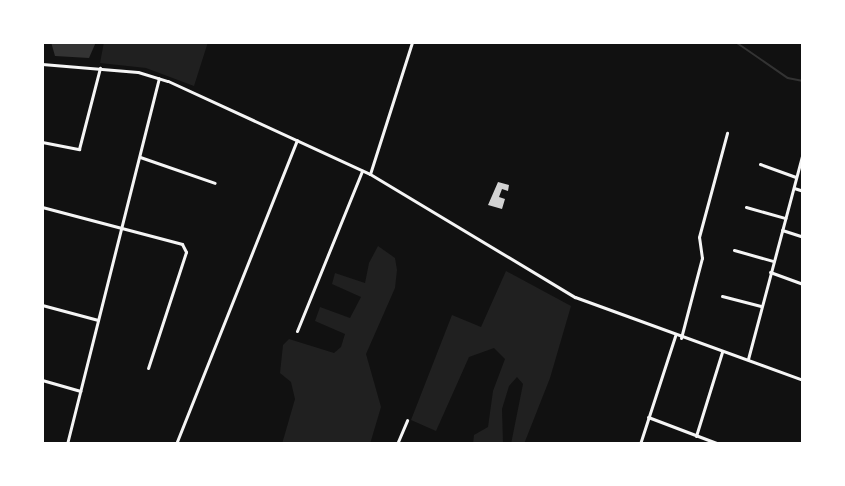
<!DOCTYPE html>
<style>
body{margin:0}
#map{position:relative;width:845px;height:486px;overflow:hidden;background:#111;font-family:Rubik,sans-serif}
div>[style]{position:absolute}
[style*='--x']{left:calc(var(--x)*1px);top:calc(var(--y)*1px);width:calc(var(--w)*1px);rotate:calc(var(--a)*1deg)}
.green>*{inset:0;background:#202020}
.water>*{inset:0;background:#333}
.stream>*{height:1.5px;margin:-0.75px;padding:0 0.75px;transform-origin:0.75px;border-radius:0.75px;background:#333}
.building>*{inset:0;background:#d3d3d3}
.minor>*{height:3px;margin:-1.5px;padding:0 1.5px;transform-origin:1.5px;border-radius:1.5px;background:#f5f5f5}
span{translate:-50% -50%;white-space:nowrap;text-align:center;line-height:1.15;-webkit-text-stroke:6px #fff;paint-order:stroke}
.frame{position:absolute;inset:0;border:44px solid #fff;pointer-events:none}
</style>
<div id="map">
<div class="green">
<i style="clip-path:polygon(104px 42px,208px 42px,194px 86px,146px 68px,100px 63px)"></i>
<i style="clip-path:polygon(378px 246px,395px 258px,397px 270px,395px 288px,366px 354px,381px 407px,370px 444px,282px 444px,295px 399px,291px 382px,280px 373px,283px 345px,289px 339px,334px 353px,341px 347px,345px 334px,315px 321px,320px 307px,350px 318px,361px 297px,332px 284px,335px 273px,365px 283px,369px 263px)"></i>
<i style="clip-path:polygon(506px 271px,571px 306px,550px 378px,524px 444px,511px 444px,523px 384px,517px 377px,509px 386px,502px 409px,503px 444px,473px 444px,474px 435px,488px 427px,493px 391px,505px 359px,494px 348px,469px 357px,436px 431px,411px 420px,452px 315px,481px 327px)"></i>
</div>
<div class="water">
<i style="clip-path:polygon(51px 42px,96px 42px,89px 58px,55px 56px)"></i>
</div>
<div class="stream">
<i style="--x:736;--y:42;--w:63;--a:34.7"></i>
<i style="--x:788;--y:78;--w:15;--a:11"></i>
</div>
<div class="building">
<i style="clip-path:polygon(498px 182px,509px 185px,508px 191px,502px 189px,499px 197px,505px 199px,502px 209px,488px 205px)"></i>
</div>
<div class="minor">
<i style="--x:42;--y:64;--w:96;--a:4.8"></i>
<i style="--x:138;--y:72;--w:31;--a:17"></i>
<i style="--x:168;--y:81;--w:222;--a:24.7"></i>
<i style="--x:370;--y:174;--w:239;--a:31"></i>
<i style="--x:575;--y:297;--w:243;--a:20"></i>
<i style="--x:42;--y:142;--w:38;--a:11"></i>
<i style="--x:79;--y:149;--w:84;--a:-75.5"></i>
<i style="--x:140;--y:157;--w:79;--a:19.1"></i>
<i style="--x:760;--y:164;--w:38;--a:20"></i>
<i style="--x:370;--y:174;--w:139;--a:-72.3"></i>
<i style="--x:794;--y:188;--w:9;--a:18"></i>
<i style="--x:42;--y:207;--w:145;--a:14.8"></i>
<i style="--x:182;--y:244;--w:9;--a:63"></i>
<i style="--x:186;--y:252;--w:122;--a:108.1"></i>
<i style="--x:746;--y:207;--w:41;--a:15.8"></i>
<i style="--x:782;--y:230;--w:22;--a:18"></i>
<i style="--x:734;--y:250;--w:41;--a:15.8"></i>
<i style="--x:770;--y:272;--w:35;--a:20"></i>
<i style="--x:722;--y:296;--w:40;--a:14.4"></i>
<i style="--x:42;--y:305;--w:58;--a:15"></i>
<i style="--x:297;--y:331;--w:173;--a:-67.9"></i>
<i style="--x:681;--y:338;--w:83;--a:-75.3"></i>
<i style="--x:702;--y:258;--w:21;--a:-98"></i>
<i style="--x:699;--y:237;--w:108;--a:-74.9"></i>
<i style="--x:748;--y:359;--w:214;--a:-75.1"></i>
<i style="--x:42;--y:380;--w:40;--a:16"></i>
<i style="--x:648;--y:417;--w:76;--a:20.8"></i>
<i style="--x:696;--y:436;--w:88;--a:-72.8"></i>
<i style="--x:67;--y:444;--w:377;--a:-75.9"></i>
<i style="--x:176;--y:444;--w:327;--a:-68.3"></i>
<i style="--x:397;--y:444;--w:26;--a:-67"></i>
<i style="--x:640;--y:444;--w:114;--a:-72"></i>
</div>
<div class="frame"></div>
</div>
